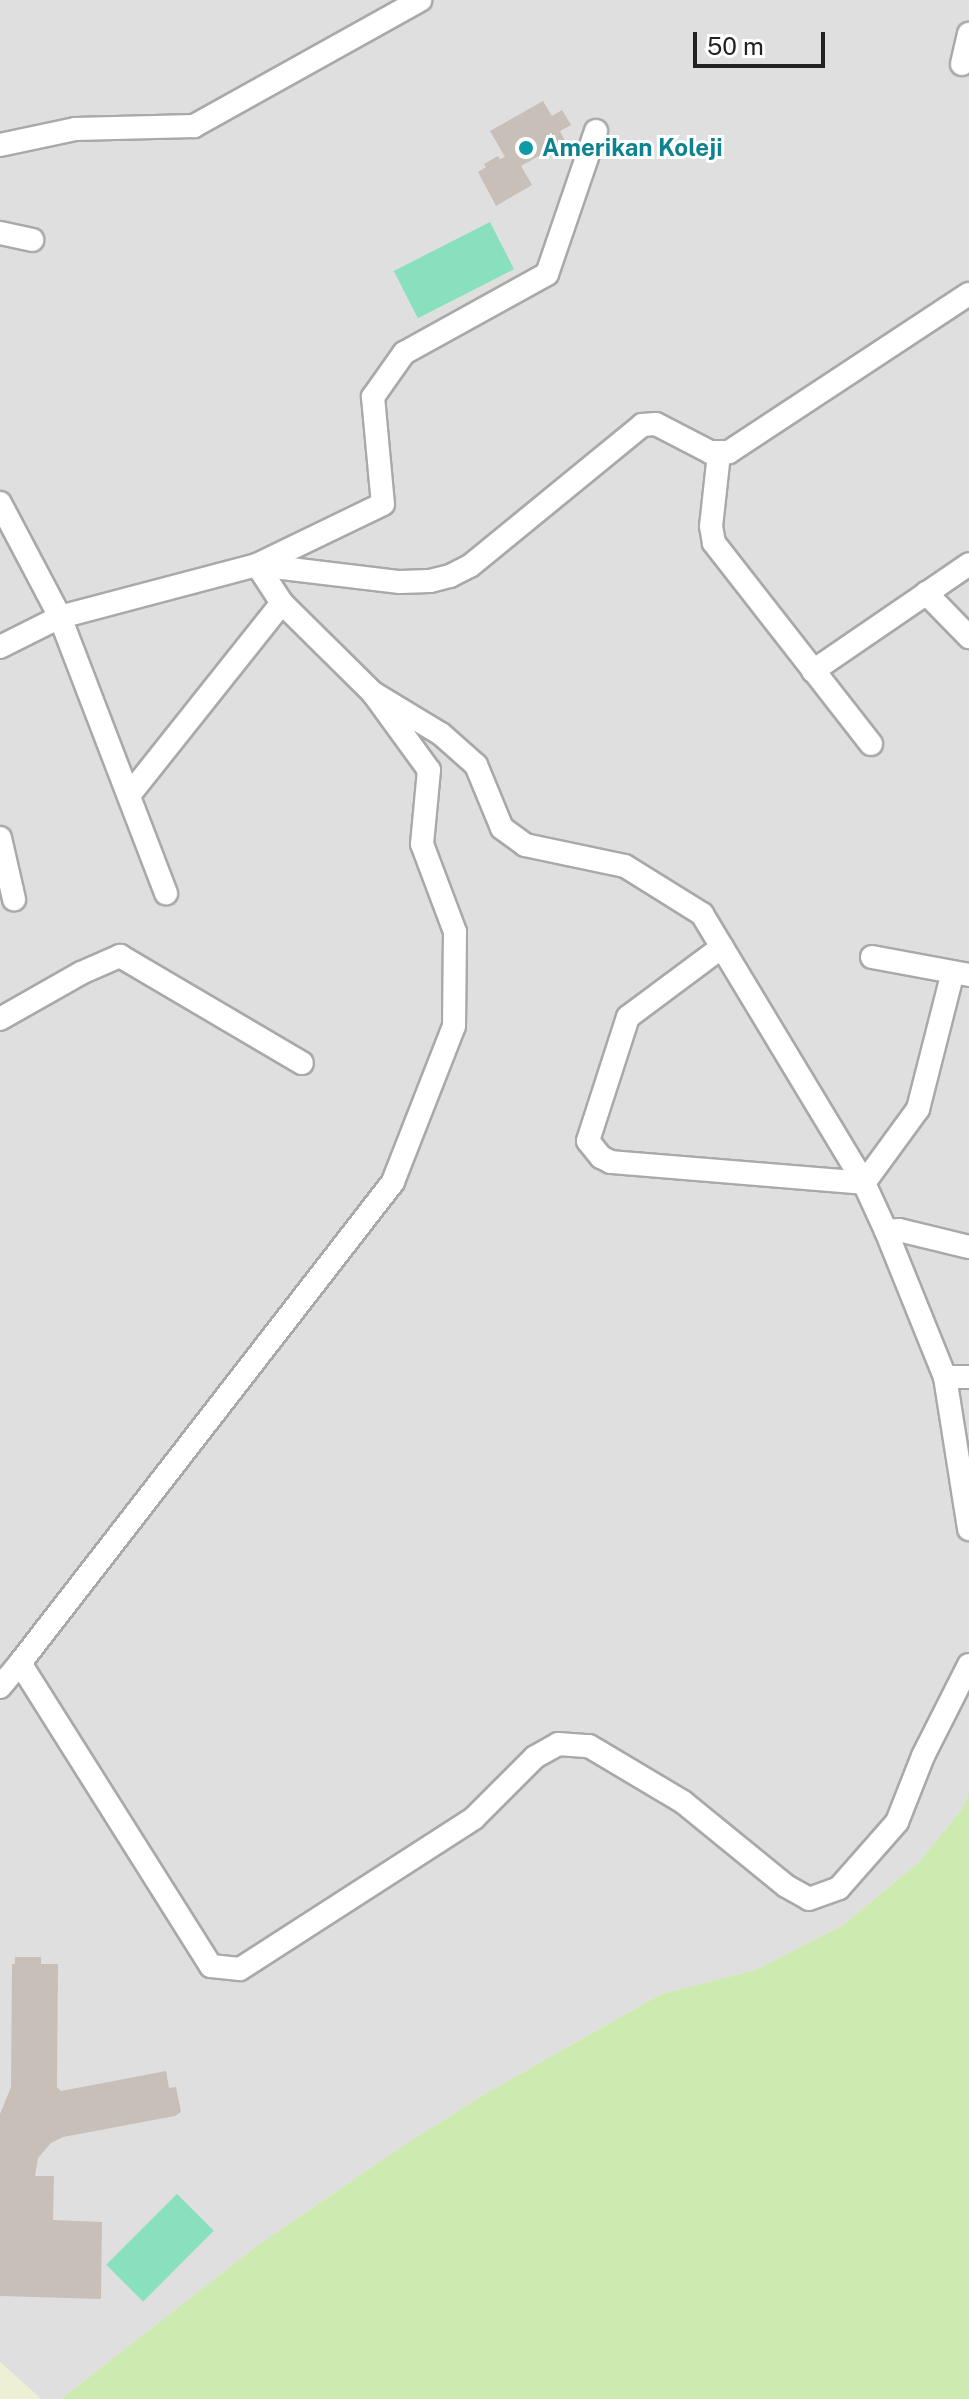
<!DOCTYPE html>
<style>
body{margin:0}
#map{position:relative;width:969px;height:2399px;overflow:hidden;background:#f2efe9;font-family:"Public Sans",sans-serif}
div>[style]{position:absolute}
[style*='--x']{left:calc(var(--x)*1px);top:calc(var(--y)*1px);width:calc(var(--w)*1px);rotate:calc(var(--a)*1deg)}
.residential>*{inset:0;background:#e0dfdf}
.farmland>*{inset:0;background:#eef0d5}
.grass>*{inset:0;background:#cdebb0}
.pitch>*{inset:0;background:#88e0be;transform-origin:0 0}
.building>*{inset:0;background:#c7bfb8}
.roads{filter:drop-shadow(2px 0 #a9a9a9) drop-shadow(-2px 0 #a9a9a9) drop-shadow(0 2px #a9a9a9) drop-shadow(0 -2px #a9a9a9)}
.minor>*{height:22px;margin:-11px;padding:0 11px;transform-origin:11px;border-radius:11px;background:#fff}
.dots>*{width:22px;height:22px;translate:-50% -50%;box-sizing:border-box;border:4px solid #fff;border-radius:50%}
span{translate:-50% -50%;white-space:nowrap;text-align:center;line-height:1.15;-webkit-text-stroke:6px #fff;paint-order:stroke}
.culture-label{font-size:24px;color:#0d838f;font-weight:700}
.left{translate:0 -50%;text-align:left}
.scale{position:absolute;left:693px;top:32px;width:132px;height:36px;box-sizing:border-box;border:4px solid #222;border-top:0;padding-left:10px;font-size:24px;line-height:28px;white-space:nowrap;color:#222;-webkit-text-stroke:6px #fff;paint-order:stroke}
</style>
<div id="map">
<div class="residential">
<i style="clip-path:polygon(0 0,969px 0,969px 1792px,962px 1809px,919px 1862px,842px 1926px,755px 1970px,661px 1994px,490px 2091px,407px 2143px,254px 2248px,61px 2399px,40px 2399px,0 2362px)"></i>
</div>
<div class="farmland">
<i style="clip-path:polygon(0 2362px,39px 2397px,40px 2399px,0 2399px)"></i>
</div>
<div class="grass">
<i style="clip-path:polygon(969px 1792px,969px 2399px,61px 2399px,254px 2248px,407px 2143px,490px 2091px,661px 1994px,755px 1970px,842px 1926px,919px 1862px,962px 1809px)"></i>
</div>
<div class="pitch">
<i style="left:490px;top:222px;width:53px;height:108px;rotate:63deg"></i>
<i style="left:177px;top:2194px;width:52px;height:100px;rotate:45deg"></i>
</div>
<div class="building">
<i style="clip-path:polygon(543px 101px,552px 116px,562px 110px,571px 125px,560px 131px,565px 141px,521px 166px,532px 185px,496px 206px,478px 172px,486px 167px,484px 164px,498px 156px,500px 159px,505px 157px,490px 131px)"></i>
<i style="clip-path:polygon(15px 1957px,41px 1957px,41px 1964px,58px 1964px,57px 2087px,61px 2091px,166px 2071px,169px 2088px,176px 2087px,181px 2112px,175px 2116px,63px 2137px,51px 2143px,38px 2158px,35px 2176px,54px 2176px,53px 2220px,102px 2222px,101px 2299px,0 2296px,0 2114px,11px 2087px,12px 1964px,15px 1964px)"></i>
</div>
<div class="roads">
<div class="minor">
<i style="--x:962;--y:64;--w:31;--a:-77"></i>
<i style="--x:596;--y:131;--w:151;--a:108.9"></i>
<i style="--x:547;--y:274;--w:163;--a:151.1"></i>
<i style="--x:404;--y:353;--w:54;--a:125.2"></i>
<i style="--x:373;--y:397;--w:107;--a:84.7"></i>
<i style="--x:383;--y:504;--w:140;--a:154.2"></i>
<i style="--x:257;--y:565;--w:45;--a:56.7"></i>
<i style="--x:282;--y:603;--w:128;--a:44.7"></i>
<i style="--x:373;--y:693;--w:79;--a:31.1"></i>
<i style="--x:441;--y:734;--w:47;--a:41.5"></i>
<i style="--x:476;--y:765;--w:68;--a:67.6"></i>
<i style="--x:502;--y:828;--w:29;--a:36"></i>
<i style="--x:525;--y:845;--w:102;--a:11.9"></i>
<i style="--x:625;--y:866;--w:91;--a:31.9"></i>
<i style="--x:702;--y:914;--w:314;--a:58.9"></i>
<i style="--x:864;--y:1183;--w:53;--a:65.4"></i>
<i style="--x:886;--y:1231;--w:13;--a:-4"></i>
<i style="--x:899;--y:1230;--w:72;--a:13.7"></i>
<i style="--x:0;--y:145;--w:77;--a:-12"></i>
<i style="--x:75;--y:129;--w:119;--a:-1.4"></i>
<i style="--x:194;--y:126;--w:259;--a:-29.1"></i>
<i style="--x:0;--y:233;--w:33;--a:12"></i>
<i style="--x:719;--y:454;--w:72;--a:96.3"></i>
<i style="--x:711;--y:526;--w:17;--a:80"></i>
<i style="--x:714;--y:543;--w:255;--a:52"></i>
<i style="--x:0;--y:503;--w:129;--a:62.2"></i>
<i style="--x:60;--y:617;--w:296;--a:69"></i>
<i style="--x:926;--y:593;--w:62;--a:45.7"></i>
<i style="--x:0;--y:647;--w:67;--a:-26.6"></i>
<i style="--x:60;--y:617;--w:204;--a:-14.8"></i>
<i style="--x:257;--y:565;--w:144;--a:6.8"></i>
<i style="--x:400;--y:582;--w:30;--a:-2"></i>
<i style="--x:430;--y:581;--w:21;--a:-14"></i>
<i style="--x:450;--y:576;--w:22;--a:-27"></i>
<i style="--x:470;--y:566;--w:222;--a:-39.3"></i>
<i style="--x:642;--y:425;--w:14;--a:-4"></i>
<i style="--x:656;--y:424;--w:61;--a:27.4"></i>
<i style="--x:710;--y:452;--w:19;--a:0"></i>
<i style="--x:729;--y:452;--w:287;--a:-33.4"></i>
<i style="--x:813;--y:671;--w:189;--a:-34.4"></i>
<i style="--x:373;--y:693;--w:95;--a:54"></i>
<i style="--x:429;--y:770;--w:74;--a:95.4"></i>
<i style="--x:422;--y:844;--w:94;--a:69.4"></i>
<i style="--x:455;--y:932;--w:94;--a:90.6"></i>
<i style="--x:454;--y:1026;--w:168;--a:111.4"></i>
<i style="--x:393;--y:1182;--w:609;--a:127.79"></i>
<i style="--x:20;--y:1663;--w:358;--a:57.8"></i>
<i style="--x:211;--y:1966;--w:29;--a:6"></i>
<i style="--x:240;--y:1969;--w:278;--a:-32.8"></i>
<i style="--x:474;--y:1818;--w:86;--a:-45"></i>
<i style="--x:535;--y:1757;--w:26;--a:-29"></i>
<i style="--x:558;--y:1744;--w:31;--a:4"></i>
<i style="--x:589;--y:1746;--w:109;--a:30.8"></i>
<i style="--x:683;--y:1802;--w:133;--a:39.2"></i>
<i style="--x:786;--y:1886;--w:26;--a:29"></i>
<i style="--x:809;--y:1899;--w:32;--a:-20"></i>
<i style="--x:839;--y:1888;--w:88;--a:-48.7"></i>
<i style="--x:897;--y:1822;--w:71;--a:-68.5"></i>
<i style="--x:923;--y:1756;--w:102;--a:-63.2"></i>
<i style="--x:130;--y:794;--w:244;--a:-51.5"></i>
<i style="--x:0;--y:838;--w:63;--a:77.1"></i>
<i style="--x:722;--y:947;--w:117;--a:143.3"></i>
<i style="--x:628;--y:1017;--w:130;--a:107.9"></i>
<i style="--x:588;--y:1141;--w:21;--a:51"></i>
<i style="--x:601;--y:1157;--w:11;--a:27"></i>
<i style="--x:611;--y:1162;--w:254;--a:4.7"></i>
<i style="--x:864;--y:1183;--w:92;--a:-53.9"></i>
<i style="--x:918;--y:1109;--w:141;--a:-75.7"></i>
<i style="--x:872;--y:957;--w:99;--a:10.5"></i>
<i style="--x:0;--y:1019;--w:93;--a:-29.6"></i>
<i style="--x:81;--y:973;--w:43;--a:-23.6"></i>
<i style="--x:120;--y:956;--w:211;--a:30.5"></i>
<i style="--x:886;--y:1231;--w:157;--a:68"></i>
<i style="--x:969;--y:1377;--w:24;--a:180"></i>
<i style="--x:945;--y:1377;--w:154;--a:81"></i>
<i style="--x:0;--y:1687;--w:31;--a:-50"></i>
</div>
</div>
<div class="dots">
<i style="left:526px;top:148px;background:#0f9aa8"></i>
</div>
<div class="culture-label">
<span class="left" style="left:542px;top:148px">Amerikan Koleji</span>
</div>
<div class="scale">50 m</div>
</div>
